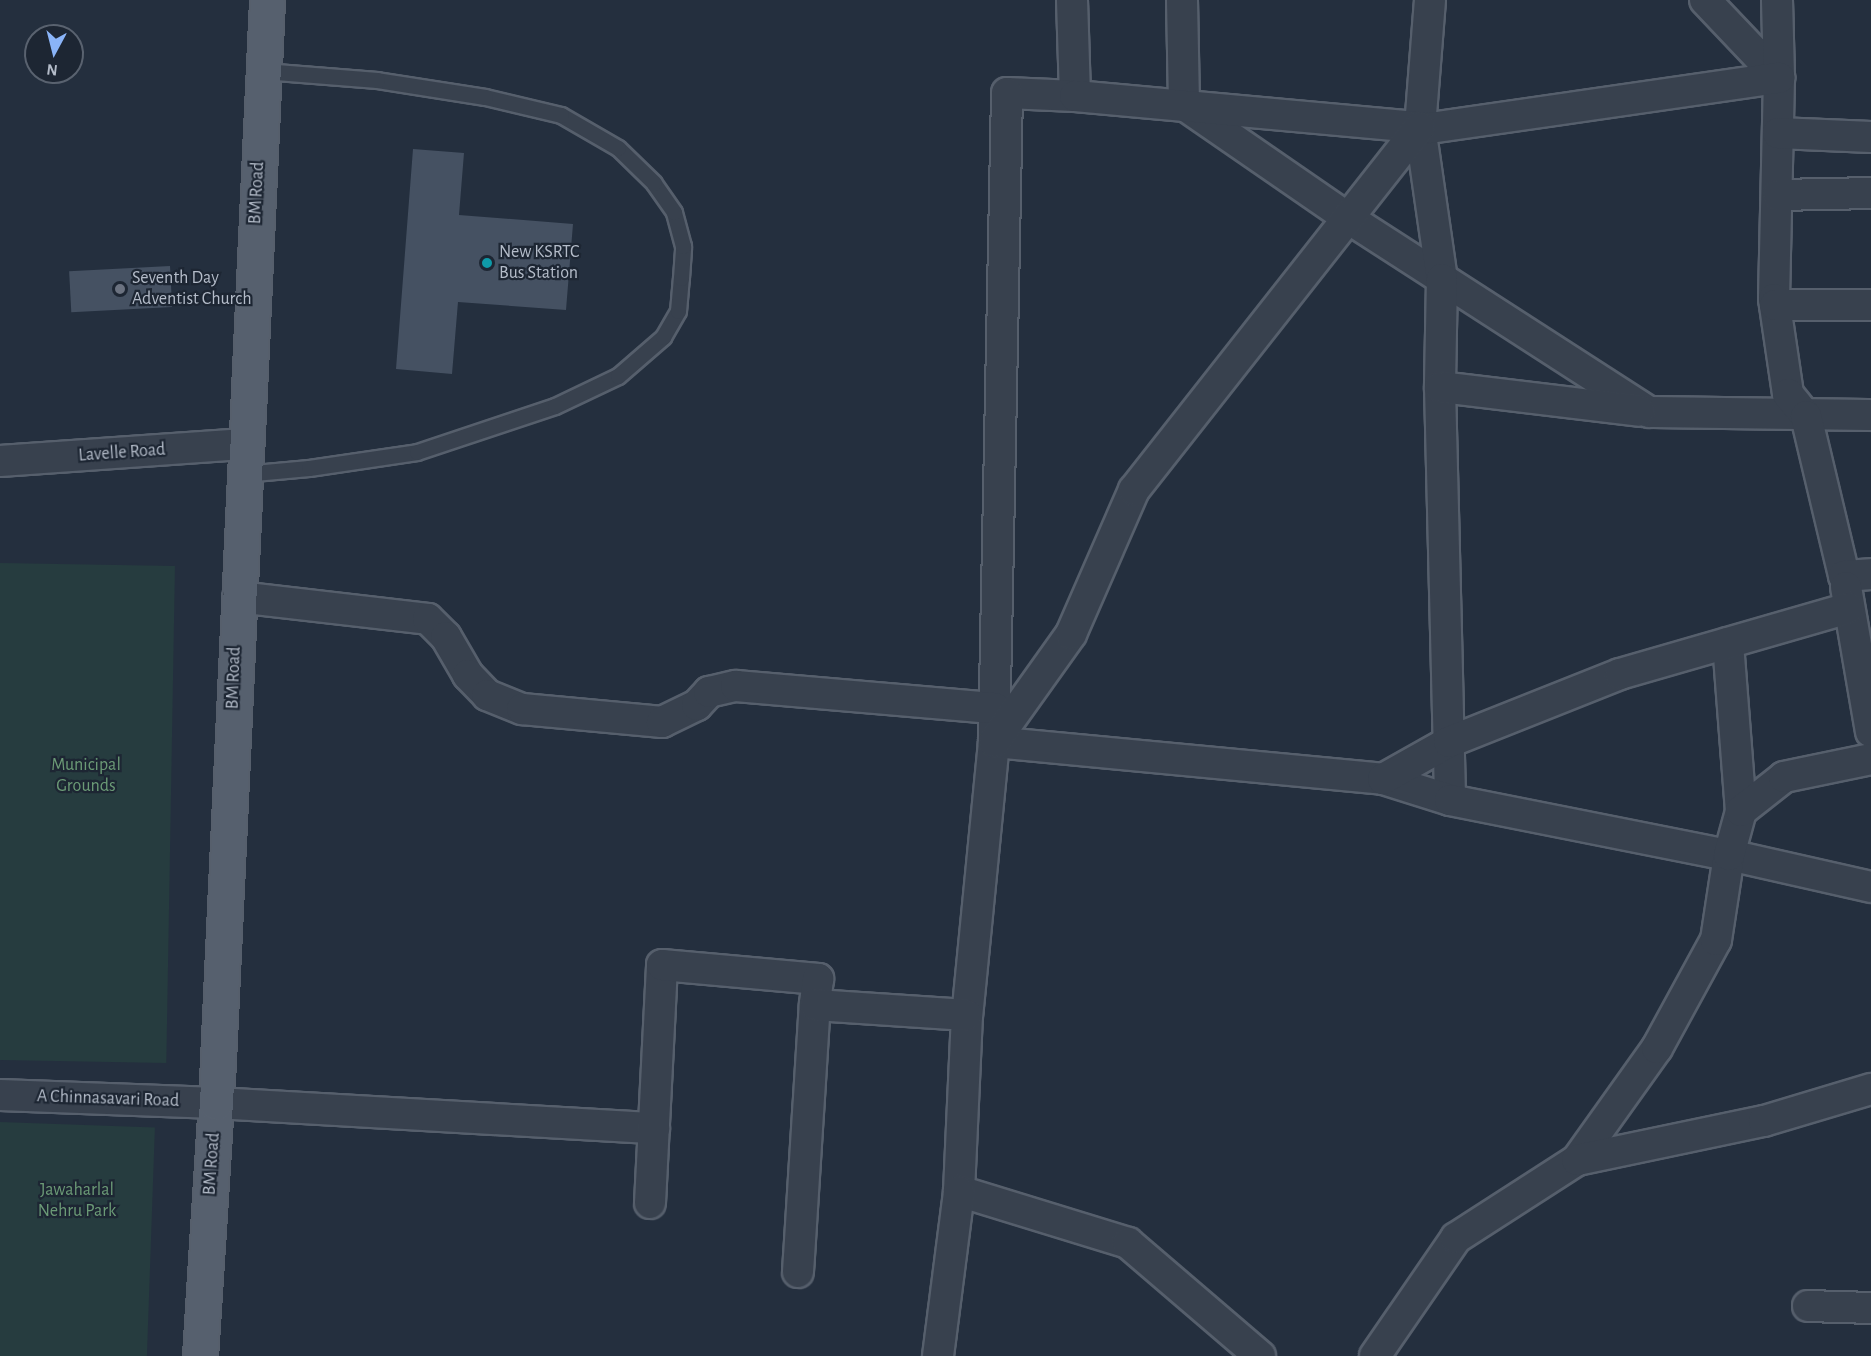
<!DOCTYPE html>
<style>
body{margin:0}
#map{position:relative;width:1871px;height:1356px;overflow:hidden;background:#242f3e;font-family:"Alegreya Sans",sans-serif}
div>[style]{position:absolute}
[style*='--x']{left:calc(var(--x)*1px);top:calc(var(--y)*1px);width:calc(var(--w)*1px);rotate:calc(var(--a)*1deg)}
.green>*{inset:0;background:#263c3f;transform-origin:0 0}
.building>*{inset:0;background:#455162;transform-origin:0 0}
.roads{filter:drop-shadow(2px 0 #565f6c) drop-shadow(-2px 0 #565f6c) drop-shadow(0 2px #565f6c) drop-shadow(0 -2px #565f6c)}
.lane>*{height:15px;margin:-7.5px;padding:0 7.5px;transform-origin:7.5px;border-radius:7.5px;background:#38414e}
.street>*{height:30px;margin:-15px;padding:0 15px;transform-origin:15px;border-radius:15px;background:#38414e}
.primary>*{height:33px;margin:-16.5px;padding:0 16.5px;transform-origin:16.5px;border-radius:16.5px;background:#56606e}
.dots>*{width:16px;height:16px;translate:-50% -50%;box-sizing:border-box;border:3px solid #1d2633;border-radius:50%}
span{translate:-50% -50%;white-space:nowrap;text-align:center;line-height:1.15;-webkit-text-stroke:4.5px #1d2633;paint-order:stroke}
.street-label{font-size:18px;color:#b4bcc9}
.poi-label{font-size:18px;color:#b4bcc9}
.left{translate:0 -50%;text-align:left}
.park-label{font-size:18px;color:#6b9a76}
.north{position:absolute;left:24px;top:24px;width:60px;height:60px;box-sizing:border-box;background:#1d2633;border:2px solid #59626f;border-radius:50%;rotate:187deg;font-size:16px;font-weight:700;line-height:24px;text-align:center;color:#b4bcc9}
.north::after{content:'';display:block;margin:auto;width:21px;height:27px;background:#8ab4f8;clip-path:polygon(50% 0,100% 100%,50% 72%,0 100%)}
</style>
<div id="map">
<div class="green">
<i style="left:0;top:563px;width:175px;height:497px;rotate:1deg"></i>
<i style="left:0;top:1122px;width:155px;height:234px;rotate:2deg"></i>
</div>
<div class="building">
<i style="clip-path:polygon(413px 149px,464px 153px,459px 215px,573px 224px,566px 310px,458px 302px,452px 374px,396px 369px)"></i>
<i style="left:170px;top:266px;width:41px;height:101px;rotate:87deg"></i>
</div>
<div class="roads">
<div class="lane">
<i style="--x:243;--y:474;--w:66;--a:-5.2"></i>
<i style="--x:309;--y:468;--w:109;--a:-8.4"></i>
<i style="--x:417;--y:452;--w:145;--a:-18.4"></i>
<i style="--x:555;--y:406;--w:70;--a:-25.5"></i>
<i style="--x:618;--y:376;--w:60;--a:-40.9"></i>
<i style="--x:663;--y:337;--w:30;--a:-60"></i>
<i style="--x:678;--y:311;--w:33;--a:-85"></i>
<i style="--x:681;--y:278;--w:32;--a:-86"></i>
<i style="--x:683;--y:246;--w:35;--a:-105"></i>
<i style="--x:674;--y:212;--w:35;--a:-125"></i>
<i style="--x:654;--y:183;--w:50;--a:-135.8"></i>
<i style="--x:618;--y:148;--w:66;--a:-149.9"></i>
<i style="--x:561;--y:115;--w:78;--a:-166.7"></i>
<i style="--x:485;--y:97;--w:109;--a:-171.1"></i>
<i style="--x:377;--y:80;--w:114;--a:-175.5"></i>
</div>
<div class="street">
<i style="--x:1072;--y:0;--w:96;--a:88.2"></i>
<i style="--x:1075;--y:96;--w:68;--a:-177.5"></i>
<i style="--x:1007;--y:93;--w:649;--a:91.15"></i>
<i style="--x:994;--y:742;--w:274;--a:95.6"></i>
<i style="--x:967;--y:1015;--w:176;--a:92.6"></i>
<i style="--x:959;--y:1191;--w:177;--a:17.1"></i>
<i style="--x:1128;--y:1243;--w:174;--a:40.6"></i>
<i style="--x:1182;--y:0;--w:105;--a:88.9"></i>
<i style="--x:1184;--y:105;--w:199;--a:34.6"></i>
<i style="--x:1348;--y:218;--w:358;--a:32.8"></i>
<i style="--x:1649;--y:412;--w:222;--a:0.8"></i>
<i style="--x:1430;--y:0;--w:127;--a:94.5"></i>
<i style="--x:1420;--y:127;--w:154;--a:81.8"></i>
<i style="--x:1442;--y:279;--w:108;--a:91.1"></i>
<i style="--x:1440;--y:387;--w:413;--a:88.6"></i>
<i style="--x:1705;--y:0;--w:108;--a:46.5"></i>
<i style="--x:1777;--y:0;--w:78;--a:88.5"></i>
<i style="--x:1779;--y:78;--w:221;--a:91.3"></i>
<i style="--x:1774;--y:299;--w:96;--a:81.6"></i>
<i style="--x:1788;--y:394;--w:28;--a:51"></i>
<i style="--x:1806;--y:416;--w:164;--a:76.6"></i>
<i style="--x:1844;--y:576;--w:27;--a:-4"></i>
<i style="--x:1075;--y:96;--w:356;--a:5.2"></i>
<i style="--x:1430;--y:128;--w:353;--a:-8.2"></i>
<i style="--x:1778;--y:133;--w:93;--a:2.5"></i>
<i style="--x:1778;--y:195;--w:93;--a:-1.2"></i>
<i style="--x:1775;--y:305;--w:96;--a:0"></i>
<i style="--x:1440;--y:387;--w:201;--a:6.8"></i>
<i style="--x:0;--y:461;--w:246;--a:-4"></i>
<i style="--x:1846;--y:587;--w:147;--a:80.2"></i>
<i style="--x:238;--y:597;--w:191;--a:6.6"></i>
<i style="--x:428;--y:619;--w:25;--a:45"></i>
<i style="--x:446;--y:637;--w:44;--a:59.9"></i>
<i style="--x:468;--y:675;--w:28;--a:46"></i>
<i style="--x:487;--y:695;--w:38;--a:22"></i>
<i style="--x:522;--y:709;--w:141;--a:5.3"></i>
<i style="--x:662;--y:722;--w:39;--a:-26"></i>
<i style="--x:697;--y:705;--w:18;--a:-47"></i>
<i style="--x:709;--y:692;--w:28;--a:-13"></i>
<i style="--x:736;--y:686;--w:260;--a:4.9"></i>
<i style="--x:1728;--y:643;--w:169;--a:85.6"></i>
<i style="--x:994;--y:742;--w:391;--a:5.4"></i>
<i style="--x:1383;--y:779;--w:70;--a:17.4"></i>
<i style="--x:1450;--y:800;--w:284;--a:11.2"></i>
<i style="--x:1729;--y:855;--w:146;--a:12.7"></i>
<i style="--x:994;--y:742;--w:133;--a:-54.5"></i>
<i style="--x:1071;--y:634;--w:157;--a:-66.4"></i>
<i style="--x:1134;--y:490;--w:462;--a:-51.8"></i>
<i style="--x:1383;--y:779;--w:76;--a:-29.3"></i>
<i style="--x:1449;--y:742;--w:184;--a:-21.7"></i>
<i style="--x:1620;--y:674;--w:238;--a:-16.1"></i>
<i style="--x:0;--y:1095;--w:216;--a:2.1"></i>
<i style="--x:216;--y:1103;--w:439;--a:3.3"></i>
<i style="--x:1577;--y:1160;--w:138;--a:-54.5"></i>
<i style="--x:1657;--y:1048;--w:123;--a:-61.4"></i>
<i style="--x:1716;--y:940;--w:86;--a:-81.3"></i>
<i style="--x:1729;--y:855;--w:46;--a:-74.7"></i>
<i style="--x:1741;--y:811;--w:55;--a:-38.3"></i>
<i style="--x:1784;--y:777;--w:89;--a:-11.7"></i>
<i style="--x:650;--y:1203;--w:238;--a:-87.1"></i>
<i style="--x:662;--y:965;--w:157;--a:5.1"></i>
<i style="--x:818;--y:979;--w:26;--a:97"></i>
<i style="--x:798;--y:1272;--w:268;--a:-86.4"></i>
<i style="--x:815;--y:1005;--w:152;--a:3.8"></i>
<i style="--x:1808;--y:1306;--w:63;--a:1.8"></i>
<i style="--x:938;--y:1356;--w:166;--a:-82.7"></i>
<i style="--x:1375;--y:1356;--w:143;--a:-55.5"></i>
<i style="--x:1456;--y:1238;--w:144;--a:-32.8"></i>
<i style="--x:1577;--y:1160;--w:191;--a:-11.8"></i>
<i style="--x:1764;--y:1121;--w:112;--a:-16.7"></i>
</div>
<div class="primary">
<i style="--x:200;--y:1356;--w:254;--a:-86.4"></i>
<i style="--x:216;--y:1103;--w:1104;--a:-87.35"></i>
</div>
</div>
<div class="dots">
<i style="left:487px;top:263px;background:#0f9aa8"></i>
<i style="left:120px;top:289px;background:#6b7280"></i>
</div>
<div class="street-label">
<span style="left:257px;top:193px;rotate:-87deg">BM Road</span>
<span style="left:122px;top:453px;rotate:-4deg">Lavelle Road</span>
<span style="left:234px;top:678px;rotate:-88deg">BM Road</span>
<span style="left:108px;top:1099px;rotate:2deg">A Chinnasavari Road</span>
<span style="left:212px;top:1164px;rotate:-86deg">BM Road</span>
</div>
<div class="poi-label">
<span class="left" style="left:499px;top:263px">New KSRTC<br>Bus Station</span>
<span class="left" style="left:132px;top:289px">Seventh Day<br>Adventist Church</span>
</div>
<div class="park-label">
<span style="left:86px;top:776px">Municipal<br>Grounds</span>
<span style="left:77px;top:1201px">Jawaharlal<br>Nehru Park</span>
</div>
<div class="north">N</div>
</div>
